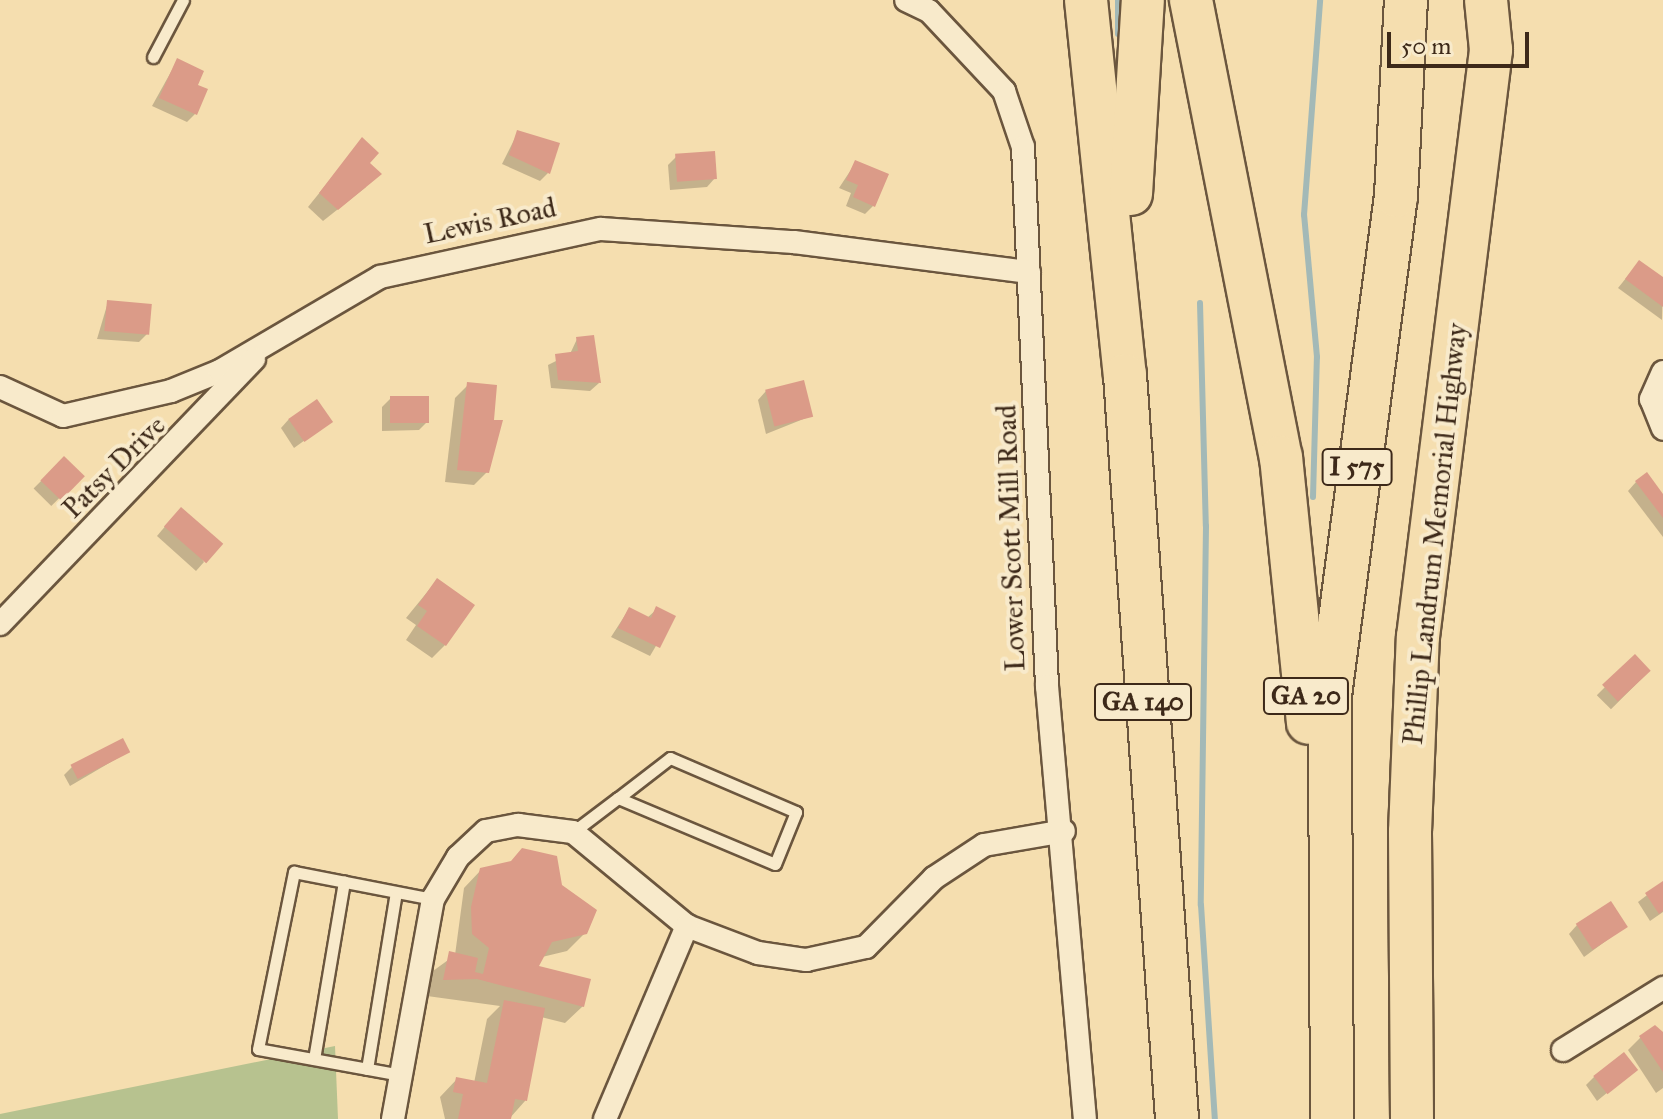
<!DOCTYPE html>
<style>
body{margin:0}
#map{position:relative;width:1663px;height:1119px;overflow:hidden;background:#f5deaf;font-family:"IM FELL Great Primer",serif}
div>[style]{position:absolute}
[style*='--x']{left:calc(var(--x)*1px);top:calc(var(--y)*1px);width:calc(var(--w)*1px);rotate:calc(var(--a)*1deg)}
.green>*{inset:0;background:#b7c28f}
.shadow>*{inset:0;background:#0003;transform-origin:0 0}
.stream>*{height:6px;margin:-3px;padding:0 3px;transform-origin:3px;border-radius:3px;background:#a3b9b7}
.building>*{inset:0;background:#db9b88;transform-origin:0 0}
.roads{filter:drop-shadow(2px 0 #6b563e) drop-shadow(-2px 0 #6b563e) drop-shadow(0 2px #6b563e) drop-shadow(0 -2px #6b563e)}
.service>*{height:11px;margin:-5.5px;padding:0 5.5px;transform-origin:5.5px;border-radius:5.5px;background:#f8eacb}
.minor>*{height:22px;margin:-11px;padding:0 11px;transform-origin:11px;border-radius:11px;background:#f8eacb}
.motorway>*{height:42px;margin:-21px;padding:0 21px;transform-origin:21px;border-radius:21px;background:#f5deaf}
span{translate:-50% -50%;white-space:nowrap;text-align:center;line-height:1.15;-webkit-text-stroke:8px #f8eacb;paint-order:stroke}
.shield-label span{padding:2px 6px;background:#f8eacb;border:2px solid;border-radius:6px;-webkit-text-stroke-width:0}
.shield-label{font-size:26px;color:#3d2919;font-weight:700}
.street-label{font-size:28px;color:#3d2919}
.scale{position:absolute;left:1387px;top:32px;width:142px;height:36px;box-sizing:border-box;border:4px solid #3d2919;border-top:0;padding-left:10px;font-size:24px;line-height:28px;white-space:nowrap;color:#3d2919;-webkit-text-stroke:6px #f8eacb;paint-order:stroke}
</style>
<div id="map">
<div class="green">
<i style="clip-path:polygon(335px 1046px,338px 1119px,0 1119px,0 1114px)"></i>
</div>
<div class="shadow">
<i style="clip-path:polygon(177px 61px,195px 86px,195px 114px,187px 122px,152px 106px)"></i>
<i style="clip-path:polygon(518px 132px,548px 173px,540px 181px,502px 164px)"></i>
<i style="clip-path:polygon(362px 140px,366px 187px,323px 221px,308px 207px)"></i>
<i style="clip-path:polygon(676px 157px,715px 178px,707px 187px,670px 190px,668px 165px)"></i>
<i style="clip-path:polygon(856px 162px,873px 206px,865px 214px,846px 206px,851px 193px,839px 188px)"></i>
<i style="clip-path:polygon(1639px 262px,1663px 280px,1662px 320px,1618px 288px)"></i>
<i style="clip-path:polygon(108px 302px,147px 334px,139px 342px,97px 339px)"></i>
<i style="clip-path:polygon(577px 339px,599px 383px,590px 391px,551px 388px,548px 365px,570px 354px)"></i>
<i style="clip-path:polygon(468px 385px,487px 472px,474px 485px,445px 482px,455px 398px)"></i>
<i style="clip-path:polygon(766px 391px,811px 416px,766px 434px,758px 400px)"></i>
<i style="clip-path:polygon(390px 399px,427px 422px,419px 430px,382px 431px,382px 407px)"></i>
<i style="clip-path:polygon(289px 419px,330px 422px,294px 448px,281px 428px)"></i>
<i style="left:64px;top:458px;width:25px;height:43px;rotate:45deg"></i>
<i style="clip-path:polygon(1636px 482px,1663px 497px,1663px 537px,1628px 491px)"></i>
<i style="clip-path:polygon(173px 517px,204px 562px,196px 571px,157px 536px)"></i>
<i style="clip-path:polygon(437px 580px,445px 645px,432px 658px,406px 640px,416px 625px,406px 618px)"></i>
<i style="clip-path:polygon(629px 609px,647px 618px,657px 609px,673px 617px,650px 656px,611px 637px)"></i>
<i style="left:1635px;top:657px;width:20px;height:54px;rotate:45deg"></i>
<i style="clip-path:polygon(128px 752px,70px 786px,64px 775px,73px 766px)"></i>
<i style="clip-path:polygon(481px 870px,560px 886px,585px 933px,567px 951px,542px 957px,536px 968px,583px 1006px,565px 1023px,541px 1017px,525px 1101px,509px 1119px,445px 1119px,440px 1097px,457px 1079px,474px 1083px,487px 1019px,500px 1006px,427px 996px,433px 971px,455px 955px,464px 888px)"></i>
<i style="clip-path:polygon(1663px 883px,1663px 912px,1650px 921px,1638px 902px)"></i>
<i style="clip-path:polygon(1577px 925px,1625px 927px,1584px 957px,1569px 934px)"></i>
<i style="clip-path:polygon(1663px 1035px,1663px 1088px,1656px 1093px,1628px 1050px,1641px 1037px)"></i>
<i style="clip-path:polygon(1635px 1070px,1597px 1101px,1586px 1085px,1594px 1077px)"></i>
</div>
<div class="stream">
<i style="--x:1118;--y:0;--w:34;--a:90"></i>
<i style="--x:1200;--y:303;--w:223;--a:88.5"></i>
<i style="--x:1206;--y:526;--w:379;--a:90.8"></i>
<i style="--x:1201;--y:905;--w:214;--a:86.3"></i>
<i style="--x:1313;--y:497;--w:140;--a:-88.4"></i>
<i style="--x:1317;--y:357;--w:143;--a:-95.2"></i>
<i style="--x:1304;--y:215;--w:216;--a:-85.7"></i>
</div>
<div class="building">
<i style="clip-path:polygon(177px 58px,204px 71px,198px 85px,208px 89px,197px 115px,159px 98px)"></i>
<i style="clip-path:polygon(517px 130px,560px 143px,550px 174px,509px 155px)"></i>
<i style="clip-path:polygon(362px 137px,379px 153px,370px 163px,382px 174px,338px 210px,319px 193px)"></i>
<i style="left:715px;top:151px;width:28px;height:40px;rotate:86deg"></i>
<i style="clip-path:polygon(855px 160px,889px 174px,875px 207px,853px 197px,858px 185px,846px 180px)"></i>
<i style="clip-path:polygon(1639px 260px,1663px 277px,1663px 307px,1625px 279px)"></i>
<i style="left:107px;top:300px;width:45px;height:31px;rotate:5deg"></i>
<i style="clip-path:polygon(594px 335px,601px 383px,558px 380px,555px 354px,578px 351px,576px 337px)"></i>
<i style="left:804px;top:380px;width:38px;height:40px;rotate:76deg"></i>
<i style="clip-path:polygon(467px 382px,497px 385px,494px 420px,503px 420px,489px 473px,457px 470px)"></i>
<i style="left:429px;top:396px;width:27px;height:39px;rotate:90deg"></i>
<i style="left:317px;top:399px;width:28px;height:35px;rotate:55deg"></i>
<i style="left:64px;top:456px;width:29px;height:34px;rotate:44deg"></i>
<i style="clip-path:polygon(1647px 472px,1663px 494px,1663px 518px,1635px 481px)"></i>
<i style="left:181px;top:507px;width:56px;height:26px;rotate:41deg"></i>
<i style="clip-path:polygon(437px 578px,475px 605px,446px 646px,417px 626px,427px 611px,418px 605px)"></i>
<i style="clip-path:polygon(656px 606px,676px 616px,660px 648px,618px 628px,629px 607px,651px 618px)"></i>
<i style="left:1635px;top:654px;width:23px;height:45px;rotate:47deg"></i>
<i style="left:123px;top:738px;width:16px;height:59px;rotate:63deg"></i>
<i style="clip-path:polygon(522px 848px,557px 856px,562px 885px,597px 910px,587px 934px,552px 942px,539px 966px,591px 979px,584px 1007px,477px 979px,443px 980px,449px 951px,478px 958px,475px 972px,483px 974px,489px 948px,472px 934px,471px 907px,480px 868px,511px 861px)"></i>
<i style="clip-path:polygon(1663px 881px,1663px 911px,1659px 914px,1645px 893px)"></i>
<i style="left:1611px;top:901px;width:31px;height:42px;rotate:57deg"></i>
<i style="clip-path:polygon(504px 1000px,545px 1008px,527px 1101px,515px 1099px,511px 1119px,458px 1119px,463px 1094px,453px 1092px,456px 1077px,487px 1083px)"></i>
<i style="clip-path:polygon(1655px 1025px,1663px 1032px,1663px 1072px,1639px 1036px)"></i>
<i style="left:1624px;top:1052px;width:23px;height:39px;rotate:52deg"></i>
</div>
<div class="roads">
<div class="service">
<i style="--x:153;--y:57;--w:64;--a:-62.2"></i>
<i style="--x:573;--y:832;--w:56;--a:-37.1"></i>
<i style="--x:618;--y:798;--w:170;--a:22.8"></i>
<i style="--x:775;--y:864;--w:56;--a:-68"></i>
<i style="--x:796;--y:812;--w:137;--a:-156.8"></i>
<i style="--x:670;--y:758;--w:66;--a:142.4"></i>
<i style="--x:314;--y:1059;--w:180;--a:-80.4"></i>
<i style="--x:367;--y:1069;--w:179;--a:-80.7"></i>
<i style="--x:401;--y:1075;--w:145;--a:-169.7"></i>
<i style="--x:258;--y:1049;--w:181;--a:-78.5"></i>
<i style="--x:294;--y:872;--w:142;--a:11"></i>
</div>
<div class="minor">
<i style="--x:906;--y:0;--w:25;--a:26"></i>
<i style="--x:929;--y:11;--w:110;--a:46.8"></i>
<i style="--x:1004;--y:91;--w:59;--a:71.3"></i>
<i style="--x:1023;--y:147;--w:540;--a:87.45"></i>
<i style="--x:1047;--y:686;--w:435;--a:85"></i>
<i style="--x:1663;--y:372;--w:30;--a:114"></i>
<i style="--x:1651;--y:399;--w:32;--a:68"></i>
<i style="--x:0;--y:387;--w:69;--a:24.7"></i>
<i style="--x:63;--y:416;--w:111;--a:-13"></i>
<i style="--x:171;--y:391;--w:53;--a:-22.2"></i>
<i style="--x:220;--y:371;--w:186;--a:-30.4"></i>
<i style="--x:380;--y:277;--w:226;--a:-12.3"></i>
<i style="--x:601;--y:229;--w:193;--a:3.9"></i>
<i style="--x:794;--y:242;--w:237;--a:7.3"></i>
<i style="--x:0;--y:624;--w:367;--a:-46.2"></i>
<i style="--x:1563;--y:1050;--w:118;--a:-31.8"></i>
<i style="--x:393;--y:1119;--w:224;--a:-79.7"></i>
<i style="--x:433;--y:899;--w:49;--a:-59.2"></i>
<i style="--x:458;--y:857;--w:38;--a:-43"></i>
<i style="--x:486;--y:831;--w:33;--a:-11"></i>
<i style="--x:518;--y:825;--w:55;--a:7.3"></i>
<i style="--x:573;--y:832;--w:148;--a:39.5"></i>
<i style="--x:687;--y:926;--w:76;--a:20.8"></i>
<i style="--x:758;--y:953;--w:49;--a:8.3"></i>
<i style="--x:806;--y:960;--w:61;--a:-12.2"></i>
<i style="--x:866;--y:947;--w:97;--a:-45.4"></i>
<i style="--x:934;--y:878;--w:60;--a:-33.4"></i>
<i style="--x:984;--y:845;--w:81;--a:-9.9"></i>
<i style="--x:605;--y:1119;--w:210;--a:-67"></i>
</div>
<div class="motorway">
<i style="--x:1086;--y:0;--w:377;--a:84.1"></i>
<i style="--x:1125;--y:375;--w:746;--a:86"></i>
<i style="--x:1191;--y:0;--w:466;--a:78.9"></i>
<i style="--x:1281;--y:457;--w:267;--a:84.2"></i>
<i style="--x:1131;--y:194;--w:194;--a:-86.5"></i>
<i style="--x:1332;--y:1119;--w:424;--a:-90.3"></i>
<i style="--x:1330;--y:695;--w:503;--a:-82.47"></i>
<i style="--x:1396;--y:196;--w:196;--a:-87.1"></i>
<i style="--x:1412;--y:1119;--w:287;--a:-90.4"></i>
<i style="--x:1410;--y:832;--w:195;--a:-87.7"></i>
<i style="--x:1418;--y:637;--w:592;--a:-82.91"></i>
<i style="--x:1491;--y:50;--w:50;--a:-95.7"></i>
</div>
</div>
<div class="shield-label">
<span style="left:1357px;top:467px">I 575</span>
<span style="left:1306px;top:696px">GA 20</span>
<span style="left:1143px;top:702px">GA 140</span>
</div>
<div class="street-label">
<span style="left:490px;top:221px;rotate:-12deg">Lewis Road</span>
<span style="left:114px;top:467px;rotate:-45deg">Patsy Drive</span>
<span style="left:1435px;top:534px;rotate:-84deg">Phillip Landrum Memorial Highway</span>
<span style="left:1011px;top:538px;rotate:-92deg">Lower Scott Mill Road</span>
</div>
<div class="scale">50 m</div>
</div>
